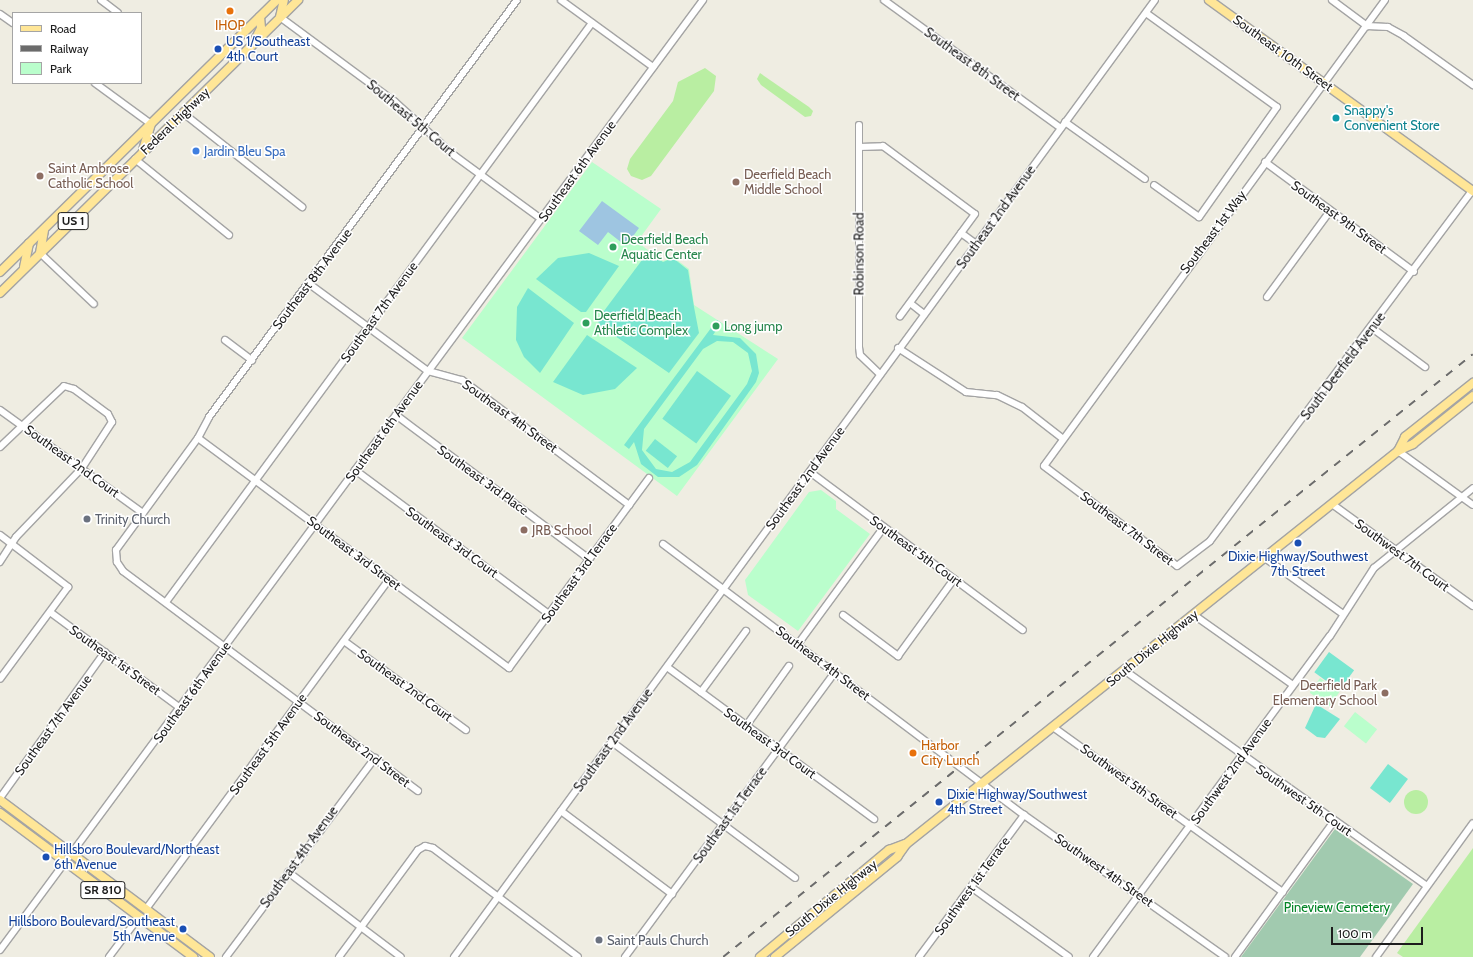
<!DOCTYPE html>
<style>
body{margin:0}
#map{position:relative;width:1473px;height:957px;overflow:hidden;background:#efede2;font-family:Cabin,sans-serif}
div>[style]{position:absolute}
[style*='--x']{left:calc(var(--x)*1px);top:calc(var(--y)*1px);width:calc(var(--w)*1px);rotate:calc(var(--a)*1deg)}
.grass>*{inset:0;background:#b9eea2}
.round{border-radius:50%}
.cemetery>*{inset:0;background:#a1caaf}
.park>*{inset:0;background:#bafecc;transform-origin:0 0}
.pitch>*{inset:0;background:#78e6d0;transform-origin:0 0}
.water>*{inset:0;background:#9ec5e1}
.roads{filter:drop-shadow(1px 0 #a4a4a4) drop-shadow(-1px 0 #a4a4a4) drop-shadow(0 1px #a4a4a4) drop-shadow(0 -1px #a4a4a4)}
.minor>*{height:6px;margin:-3px;padding:0 3px;transform-origin:3px;border-radius:3px;background:#fff}
.major>*{height:8px;margin:-4px;padding:0 4px;transform-origin:4px;border-radius:4px;background:#ffe697}
.rail>*{height:2px;margin-top:-1px;transform-origin:0;background:repeating-linear-gradient(90deg,#6b6b6b 0 8px,transparent 0 16px)}
.dots>*{width:11px;height:11px;translate:-50% -50%;box-sizing:border-box;border:2px solid #fff;border-radius:50%}
span{translate:-50% -50%;white-space:nowrap;text-align:center;line-height:1.15;-webkit-text-stroke:3px #fff;paint-order:stroke}
.shield-label span{padding:1px 3px;background:#fff;border:1px solid;border-radius:3px;-webkit-text-stroke-width:0}
.shield-label{font-size:12px;color:#1d1d1d;font-weight:700}
.food-label{font-size:13px;color:#c56008}
.left{translate:0 -50%;text-align:left}
.transit-label{font-size:13px;color:#164399}
.right{translate:-100% -50%;text-align:right}
.street-label{font-size:13px;color:#1d1d1d}
.culture-label{font-size:13px;color:#0d838f}
.shop-label{font-size:13px;color:#366cbe}
.education-label{font-size:13px;color:#785e54}
.leisure-label{font-size:13px;color:#27864d}
.worship-label{font-size:13px;color:#5b616d}
.park-label{font-size:13px;color:#028426}
.legend{position:absolute;left:12px;top:12px;width:130px;height:72px;box-sizing:border-box;background:#fff;border:1px solid #a5a5a5;margin:0;padding:5px 7px;list-style:none;font-size:12px;color:#1d1d1d}
.legend li{display:flex;align-items:center;gap:8px;height:20px}
.legend b{width:20px;border:1px solid #a5a5a5}
.scale{position:absolute;left:1331px;top:927px;width:92px;height:18px;box-sizing:border-box;border:2px solid #1d1d1d;border-top:0;padding-left:5px;font-size:12px;line-height:14px;white-space:nowrap;color:#1d1d1d;-webkit-text-stroke:3px #fff;paint-order:stroke}
</style>
<div id="map">
<div class="grass">
<i style="clip-path:polygon(705px 68px,716px 76px,714px 91px,651px 176px,642px 180px,631px 176px,627px 169px,630px 159px,673px 101px,678px 82px)"></i>
<i style="clip-path:polygon(760px 73px,809px 107px,813px 111px,811px 116px,805px 117px,761px 85px,757px 79px)"></i>
<i class="round" style="left:1404px;top:790px;width:24px;height:24px"></i>
<i style="clip-path:polygon(1473px 848px,1473px 957px,1403px 957px,1397px 953px)"></i>
</div>
<div class="cemetery">
<i style="clip-path:polygon(1335px 829px,1413px 884px,1360px 957px,1241px 957px)"></i>
</div>
<div class="park">
<i style="clip-path:polygon(592px 162px,661px 209px,637px 242px,663px 261px,673px 257px,689px 269px,694px 305px,778px 359px,677px 496px,462px 338px)"></i>
<i style="clip-path:polygon(821px 490px,836px 501px,836px 509px,870px 534px,798px 631px,748px 595px,745px 580px,809px 492px)"></i>
<i style="left:1320px;top:678px;width:24px;height:18px;rotate:35deg"></i>
<i style="left:1355px;top:712px;width:28px;height:18px;rotate:38deg"></i>
</div>
<div class="pitch">
<i style="clip-path:polygon(648px 252px,663px 262px,673px 258px,688px 270px,694px 307px,699px 333px,669px 373px,599px 325px,598px 319px)"></i>
<i style="clip-path:polygon(589px 253px,619px 266px,586px 312px,581px 312px,536px 279px,558px 258px)"></i>
<i style="clip-path:polygon(528px 288px,574px 323px,540px 373px,524px 357px,516px 340px,517px 307px)"></i>
<i style="clip-path:polygon(evenodd,717px 320px,721px 323px,713px 335px,740px 338px,756px 354px,759px 373px,756px 382px,697px 465px,679px 477px,658px 477px,641px 464px,634px 442px,629px 449px,624px 445px,717px 320px,717px 341px,733px 342px,748px 353px,752px 371px,747px 384px,690px 462px,672px 472px,656px 469px,642px 450px,644px 429px,703px 349px,717px 341px)"></i>
<i style="clip-path:polygon(587px 335px,637px 368px,615px 389px,583px 395px,553px 382px)"></i>
<i style="left:697px;top:371px;width:42px;height:59px;rotate:36deg"></i>
<i style="left:655px;top:439px;width:28px;height:15px;rotate:38deg"></i>
<i style="left:1329px;top:652px;width:31px;height:25px;rotate:36deg"></i>
<i style="clip-path:polygon(1316px 704px,1340px 719px,1325px 738px,1317px 737px,1305px 728px)"></i>
<i style="left:1388px;top:764px;width:25px;height:30px;rotate:37deg"></i>
</div>
<div class="water">
<i style="clip-path:polygon(602px 201px,639px 228px,626px 246px,608px 232px,598px 245px,579px 231px)"></i>
</div>
<div class="roads">
<div class="minor">
<i style="--x:101;--y:0;--w:21;--a:37"></i>
<i style="--x:561;--y:0;--w:114;--a:36.1"></i>
<i style="--x:884;--y:0;--w:218;--a:35.9"></i>
<i style="--x:1332;--y:0;--w:44;--a:36.6"></i>
<i style="--x:1367;--y:26;--w:21;--a:3"></i>
<i style="--x:1388;--y:27;--w:18;--a:29"></i>
<i style="--x:1404;--y:36;--w:85;--a:35.4"></i>
<i style="--x:1385;--y:0;--w:577;--a:126.2"></i>
<i style="--x:1044;--y:466;--w:166;--a:36.9"></i>
<i style="--x:1177;--y:566;--w:41;--a:-37.1"></i>
<i style="--x:1210;--y:541;--w:439;--a:-53.2"></i>
<i style="--x:1146;--y:13;--w:161;--a:35.7"></i>
<i style="--x:1277;--y:107;--w:135;--a:125.3"></i>
<i style="--x:1199;--y:217;--w:55;--a:-144.6"></i>
<i style="--x:0;--y:14;--w:16;--a:35"></i>
<i style="--x:280;--y:17;--w:142;--a:36.4"></i>
<i style="--x:394;--y:101;--w:82;--a:42"></i>
<i style="--x:455;--y:156;--w:107;--a:36.2"></i>
<i style="--x:95;--y:83;--w:69;--a:36.2"></i>
<i style="--x:183;--y:113;--w:152;--a:38.3"></i>
<i style="--x:1065;--y:122;--w:98;--a:35.5"></i>
<i style="--x:859;--y:125;--w:222;--a:90"></i>
<i style="--x:859;--y:347;--w:8;--a:83"></i>
<i style="--x:860;--y:355;--w:28;--a:44"></i>
<i style="--x:859;--y:147;--w:24;--a:-2"></i>
<i style="--x:883;--y:146;--w:114;--a:36.5"></i>
<i style="--x:975;--y:214;--w:127;--a:126.3"></i>
<i style="--x:135;--y:159;--w:121;--a:39"></i>
<i style="--x:1265;--y:162;--w:185;--a:36.4"></i>
<i style="--x:961;--y:233;--w:19;--a:36"></i>
<i style="--x:40;--y:253;--w:74;--a:43.4"></i>
<i style="--x:308;--y:283;--w:149;--a:36.3"></i>
<i style="--x:428;--y:371;--w:35;--a:15"></i>
<i style="--x:462;--y:380;--w:209;--a:36.8"></i>
<i style="--x:1267;--y:297;--w:107;--a:-53.8"></i>
<i style="--x:910;--y:303;--w:18;--a:38"></i>
<i style="--x:1372;--y:328;--w:66;--a:36.3"></i>
<i style="--x:225;--y:340;--w:34;--a:37"></i>
<i style="--x:898;--y:348;--w:81;--a:32.9"></i>
<i style="--x:966;--y:392;--w:31;--a:6"></i>
<i style="--x:997;--y:395;--w:28;--a:26"></i>
<i style="--x:1022;--y:407;--w:51;--a:37.8"></i>
<i style="--x:0;--y:410;--w:176;--a:35.8"></i>
<i style="--x:396;--y:415;--w:241;--a:36.7"></i>
<i style="--x:198;--y:438;--w:387;--a:36.5"></i>
<i style="--x:509;--y:668;--w:236;--a:-53.6"></i>
<i style="--x:0;--y:447;--w:88;--a:-43.6"></i>
<i style="--x:64;--y:386;--w:10;--a:17"></i>
<i style="--x:74;--y:389;--w:42;--a:36.3"></i>
<i style="--x:108;--y:414;--w:9;--a:63"></i>
<i style="--x:112;--y:422;--w:55;--a:123.1"></i>
<i style="--x:82;--y:468;--w:95;--a:133.7"></i>
<i style="--x:16;--y:537;--w:30;--a:123"></i>
<i style="--x:1398;--y:451;--w:92;--a:35.8"></i>
<i style="--x:355;--y:470;--w:242;--a:36.6"></i>
<i style="--x:810;--y:472;--w:265;--a:36.6"></i>
<i style="--x:1332;--y:504;--w:174;--a:35.9"></i>
<i style="--x:0;--y:535;--w:86;--a:37.4"></i>
<i style="--x:68;--y:587;--w:114;--a:126.5"></i>
<i style="--x:663;--y:544;--w:451;--a:36.9"></i>
<i style="--x:1024;--y:815;--w:246;--a:35.2"></i>
<i style="--x:1265;--y:558;--w:96;--a:35.7"></i>
<i style="--x:166;--y:602;--w:719;--a:-53.66"></i>
<i style="--x:50;--y:612;--w:162;--a:36.4"></i>
<i style="--x:843;--y:615;--w:69;--a:36.7"></i>
<i style="--x:898;--y:656;--w:95;--a:-54"></i>
<i style="--x:1194;--y:615;--w:121;--a:35.3"></i>
<i style="--x:344;--y:641;--w:151;--a:36.1"></i>
<i style="--x:798;--y:644;--w:145;--a:-53.7"></i>
<i style="--x:667;--y:667;--w:257;--a:36.3"></i>
<i style="--x:1124;--y:670;--w:372;--a:35.5"></i>
<i style="--x:701;--y:692;--w:76;--a:-53.6"></i>
<i style="--x:746;--y:726;--w:74;--a:-54.4"></i>
<i style="--x:1053;--y:727;--w:283;--a:35.7"></i>
<i style="--x:612;--y:742;--w:228;--a:36.6"></i>
<i style="--x:418;--y:791;--w:368;--a:-143.3"></i>
<i style="--x:123;--y:571;--w:11;--a:-124"></i>
<i style="--x:117;--y:562;--w:12;--a:-95"></i>
<i style="--x:116;--y:550;--w:139;--a:-53.8"></i>
<i style="--x:198;--y:438;--w:24;--a:-62"></i>
<i style="--x:209;--y:417;--w:518;--a:-53.55"></i>
<i style="--x:0;--y:798;--w:180;--a:-54.3"></i>
<i style="--x:561;--y:811;--w:139;--a:36.8"></i>
<i style="--x:288;--y:872;--w:141;--a:37"></i>
<i style="--x:971;--y:887;--w:120;--a:35.5"></i>
<i style="--x:146;--y:909;--w:410;--a:-53.6"></i>
<i style="--x:0;--y:950;--w:1182;--a:-53.5"></i>
<i style="--x:109;--y:957;--w:50;--a:-53.1"></i>
<i style="--x:226;--y:957;--w:249;--a:-53.2"></i>
<i style="--x:339;--y:957;--w:133;--a:-53.6"></i>
<i style="--x:418;--y:850;--w:8;--a:-30"></i>
<i style="--x:425;--y:846;--w:8;--a:14"></i>
<i style="--x:433;--y:848;--w:181;--a:36.9"></i>
<i style="--x:454;--y:957;--w:1186;--a:-53.78"></i>
<i style="--x:625;--y:957;--w:354;--a:-53.6"></i>
<i style="--x:919;--y:957;--w:177;--a:-53.5"></i>
<i style="--x:1093;--y:957;--w:399;--a:-53.6"></i>
<i style="--x:1330;--y:636;--w:81;--a:-57.1"></i>
<i style="--x:1374;--y:568;--w:127;--a:-38.9"></i>
<i style="--x:1235;--y:957;--w:168;--a:-53.9"></i>
<i style="--x:1376;--y:957;--w:165;--a:-54.1"></i>
</div>
<div class="major">
<i style="--x:1209;--y:0;--w:326;--a:35.9"></i>
<i style="--x:280;--y:17;--w:17;--a:-77"></i>
<i style="--x:256;--y:38;--w:11;--a:-63"></i>
<i style="--x:261;--y:28;--w:11;--a:-95"></i>
<i style="--x:143;--y:150;--w:27;--a:-73"></i>
<i style="--x:40;--y:253;--w:23;--a:-80"></i>
<i style="--x:24;--y:267;--w:24;--a:-78"></i>
<i style="--x:0;--y:272;--w:388;--a:-44.5"></i>
<i style="--x:0;--y:293;--w:418;--a:-44.5"></i>
<i style="--x:1398;--y:451;--w:16;--a:-63"></i>
<i style="--x:1405;--y:437;--w:87;--a:-38.5"></i>
<i style="--x:0;--y:800;--w:262;--a:36.8"></i>
<i style="--x:0;--y:813;--w:241;--a:36.7"></i>
<i style="--x:760;--y:957;--w:168;--a:-39.7"></i>
<i style="--x:889;--y:850;--w:17;--a:-21"></i>
<i style="--x:775;--y:957;--w:158;--a:-39.3"></i>
<i style="--x:897;--y:857;--w:16;--a:-55"></i>
<i style="--x:906;--y:844;--w:630;--a:-38.62"></i>
<i style="--x:1398;--y:451;--w:17;--a:-25"></i>
<i style="--x:1413;--y:444;--w:77;--a:-38.7"></i>
</div>
</div>
<div class="rail">
<i style="--x:723;--y:957;--w:962;--a:-38.8"></i>
</div>
<div class="dots">
<i style="left:230px;top:11px;background:#e8710a"></i>
<i style="left:218px;top:49px;background:#1a4fb4"></i>
<i style="left:1336px;top:118px;background:#0f9aa8"></i>
<i style="left:196px;top:151px;background:#3f7fe0"></i>
<i style="left:40px;top:176px;background:#8d6e63"></i>
<i style="left:736px;top:182px;background:#8d6e63"></i>
<i style="left:613px;top:247px;background:#2e9e5b"></i>
<i style="left:586px;top:323px;background:#2e9e5b"></i>
<i style="left:716px;top:326px;background:#2e9e5b"></i>
<i style="left:87px;top:519px;background:#6b7280"></i>
<i style="left:524px;top:530px;background:#8d6e63"></i>
<i style="left:1298px;top:543px;background:#1a4fb4"></i>
<i style="left:1385px;top:693px;background:#8d6e63"></i>
<i style="left:913px;top:753px;background:#e8710a"></i>
<i style="left:939px;top:802px;background:#1a4fb4"></i>
<i style="left:46px;top:857px;background:#1a4fb4"></i>
<i style="left:183px;top:929px;background:#1a4fb4"></i>
<i style="left:599px;top:940px;background:#6b7280"></i>
</div>
<div class="shield-label">
<span style="left:73px;top:221px">US 1</span>
<span style="left:103px;top:890px">SR 810</span>
</div>
<div class="food-label">
<span style="left:230px;top:25px">IHOP</span>
<span class="left" style="left:921px;top:753px">Harbor<br>City Lunch</span>
</div>
<div class="transit-label">
<span class="left" style="left:226px;top:49px">US 1/Southeast<br>4th Court</span>
<span style="left:1298px;top:564px">Dixie Highway/Southwest<br>7th Street</span>
<span class="left" style="left:947px;top:802px">Dixie Highway/Southwest<br>4th Street</span>
<span class="left" style="left:54px;top:857px">Hillsboro Boulevard/Northeast<br>6th Avenue</span>
<span class="right" style="left:175px;top:929px">Hillsboro Boulevard/Southeast<br>5th Avenue</span>
</div>
<div class="street-label">
<span style="left:1283px;top:53px;rotate:36deg">Southeast 10th Street</span>
<span style="left:972px;top:64px;rotate:36deg">Southeast 8th Street</span>
<span style="left:411px;top:118px;rotate:40deg">Southeast 5th Court</span>
<span style="left:175px;top:121px;rotate:-44deg">Federal Highway</span>
<span style="left:577px;top:171px;rotate:-54deg">Southeast 6th Avenue</span>
<span style="left:996px;top:217px;rotate:-54deg">Southeast 2nd Avenue</span>
<span style="left:1339px;top:217px;rotate:36deg">Southeast 9th Street</span>
<span style="left:1213px;top:232px;rotate:-53deg">Southeast 1st Way</span>
<span style="left:859px;top:254px;rotate:-90deg">Robinson Road</span>
<span style="left:312px;top:279px;rotate:-53deg">Southeast 8th Avenue</span>
<span style="left:379px;top:312px;rotate:-54deg">Southeast 7th Avenue</span>
<span style="left:1343px;top:366px;rotate:-53deg">South Deerfield Avenue</span>
<span style="left:510px;top:416px;rotate:36deg">Southeast 4th Street</span>
<span style="left:384px;top:431px;rotate:-54deg">Southeast 6th Avenue</span>
<span style="left:72px;top:461px;rotate:36deg">Southeast 2nd Court</span>
<span style="left:805px;top:478px;rotate:-54deg">Southeast 2nd Avenue</span>
<span style="left:483px;top:480px;rotate:36deg">Southeast 3rd Place</span>
<span style="left:1127px;top:528px;rotate:37deg">Southeast 7th Street</span>
<span style="left:452px;top:542px;rotate:36deg">Southeast 3rd Court</span>
<span style="left:916px;top:551px;rotate:36deg">Southeast 5th Court</span>
<span style="left:354px;top:553px;rotate:37deg">Southeast 3rd Street</span>
<span style="left:1402px;top:555px;rotate:36deg">Southwest 7th Court</span>
<span style="left:579px;top:573px;rotate:-54deg">Southeast 3rd Terrace</span>
<span style="left:1152px;top:648px;rotate:-39deg">South Dixie Highway</span>
<span style="left:115px;top:660px;rotate:36deg">Southeast 1st Street</span>
<span style="left:823px;top:663px;rotate:37deg">Southeast 4th Street</span>
<span style="left:405px;top:685px;rotate:36deg">Southeast 2nd Court</span>
<span style="left:192px;top:692px;rotate:-54deg">Southeast 6th Avenue</span>
<span style="left:53px;top:725px;rotate:-54deg">Southeast 7th Avenue</span>
<span style="left:613px;top:740px;rotate:-54deg">Southeast 2nd Avenue</span>
<span style="left:770px;top:743px;rotate:36deg">Southeast 3rd Court</span>
<span style="left:268px;top:744px;rotate:-54deg">Southeast 5th Avenue</span>
<span style="left:362px;top:749px;rotate:37deg">Southeast 2nd Street</span>
<span style="left:1231px;top:771px;rotate:-54deg">Southwest 2nd Avenue</span>
<span style="left:1129px;top:781px;rotate:36deg">Southwest 5th Street</span>
<span style="left:1304px;top:800px;rotate:35deg">Southwest 5th Court</span>
<span style="left:730px;top:815px;rotate:-54deg">Southeast 1st Terrace</span>
<span style="left:299px;top:857px;rotate:-54deg">Southeast 4th Avenue</span>
<span style="left:1104px;top:870px;rotate:35deg">Southwest 4th Street</span>
<span style="left:972px;top:886px;rotate:-54deg">Southwest 1st Terrace</span>
<span style="left:831px;top:898px;rotate:-39deg">South Dixie Highway</span>
</div>
<div class="culture-label">
<span class="left" style="left:1344px;top:118px">Snappy's<br>Convenient Store</span>
</div>
<div class="shop-label">
<span class="left" style="left:204px;top:151px">Jardin Bleu Spa</span>
</div>
<div class="education-label">
<span class="left" style="left:48px;top:176px">Saint Ambrose<br>Catholic School</span>
<span class="left" style="left:744px;top:182px">Deerfield Beach<br>Middle School</span>
<span class="left" style="left:532px;top:530px">JRB School</span>
<span class="right" style="left:1377px;top:693px">Deerfield Park<br>Elementary School</span>
</div>
<div class="leisure-label">
<span class="left" style="left:621px;top:247px">Deerfield Beach<br>Aquatic Center</span>
<span class="left" style="left:594px;top:323px">Deerfield Beach<br>Athletic Complex</span>
<span class="left" style="left:724px;top:326px">Long jump</span>
</div>
<div class="worship-label">
<span class="left" style="left:95px;top:519px">Trinity Church</span>
<span class="left" style="left:607px;top:940px">Saint Pauls Church</span>
</div>
<div class="park-label">
<span style="left:1337px;top:907px">Pineview Cemetery</span>
</div>
<ul class="legend">
<li><b style="height:5px;background:#ffe697"></b>Road</li>
<li><b style="height:5px;background:#6b6b6b"></b>Railway</li>
<li><b style="height:11px;background:#bafecc"></b>Park</li>
</ul>
<div class="scale">100 m</div>
</div>
